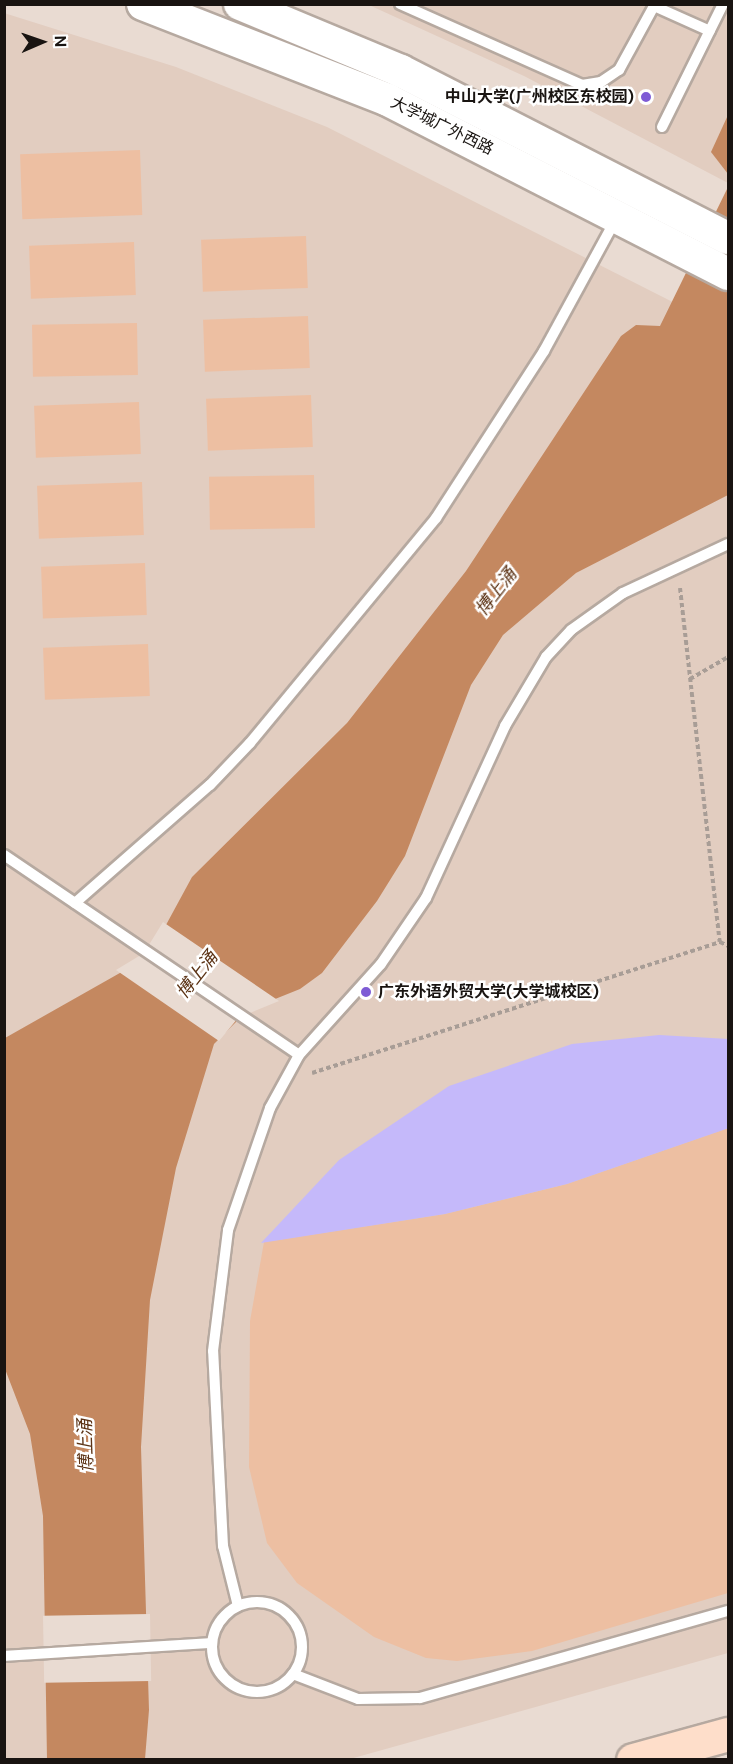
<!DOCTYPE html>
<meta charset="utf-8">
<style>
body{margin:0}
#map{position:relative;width:733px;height:1764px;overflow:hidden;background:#e9dbd2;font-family:"DM Sans","Noto Sans SC",sans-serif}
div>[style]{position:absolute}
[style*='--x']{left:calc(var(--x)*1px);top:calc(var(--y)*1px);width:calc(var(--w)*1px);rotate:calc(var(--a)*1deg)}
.built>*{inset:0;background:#e2cdc0}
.green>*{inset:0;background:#edbfa2;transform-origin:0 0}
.water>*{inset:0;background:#c48860}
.pier>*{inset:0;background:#e9dbd2;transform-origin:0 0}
.building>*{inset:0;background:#c5b9fa}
.path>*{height:4px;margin-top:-2px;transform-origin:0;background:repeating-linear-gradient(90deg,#a89d96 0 4.5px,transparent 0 7.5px)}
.roads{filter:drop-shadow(2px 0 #b6a9a0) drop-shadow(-2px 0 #b6a9a0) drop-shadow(0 2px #b6a9a0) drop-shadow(0 -2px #b6a9a0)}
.lane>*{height:10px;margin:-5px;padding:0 5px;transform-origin:5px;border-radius:5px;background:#fff}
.lane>.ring{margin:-5px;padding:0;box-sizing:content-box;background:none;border:10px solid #fff;border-radius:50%}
.secondary>*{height:32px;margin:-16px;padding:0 16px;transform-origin:16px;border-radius:16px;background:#fff}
.primary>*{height:33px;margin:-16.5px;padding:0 16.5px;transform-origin:16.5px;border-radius:16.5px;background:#fedeca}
.dots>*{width:16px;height:16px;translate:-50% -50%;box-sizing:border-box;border:3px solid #fff;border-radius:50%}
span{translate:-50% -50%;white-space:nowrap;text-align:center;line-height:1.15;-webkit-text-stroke:5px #fff;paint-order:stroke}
.poi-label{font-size:16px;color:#191411;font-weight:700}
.right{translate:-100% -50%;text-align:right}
.left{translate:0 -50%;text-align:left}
.street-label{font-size:16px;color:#191411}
.water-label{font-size:18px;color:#5c3315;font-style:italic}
.frame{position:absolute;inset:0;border:6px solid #191411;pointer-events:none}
.north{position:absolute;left:12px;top:12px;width:60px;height:60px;-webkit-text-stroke:4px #fff;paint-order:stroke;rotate:88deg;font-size:16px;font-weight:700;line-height:24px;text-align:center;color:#191411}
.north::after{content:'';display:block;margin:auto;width:21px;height:27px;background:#191411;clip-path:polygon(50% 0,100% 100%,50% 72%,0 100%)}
</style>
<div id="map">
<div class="built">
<i style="clip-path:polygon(369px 5px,728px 5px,728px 183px,524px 76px)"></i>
<i style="clip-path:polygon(4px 13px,176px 67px,327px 127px,728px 330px,728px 1653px,350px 1759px,5px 1759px)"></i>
</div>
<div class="green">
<i style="left:140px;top:150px;width:65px;height:120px;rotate:88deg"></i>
<i style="left:306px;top:236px;width:52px;height:105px;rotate:88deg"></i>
<i style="left:134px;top:242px;width:53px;height:105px;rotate:88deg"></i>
<i style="left:308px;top:316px;width:52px;height:105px;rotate:88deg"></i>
<i style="left:137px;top:323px;width:52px;height:105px;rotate:89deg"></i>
<i style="left:311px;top:395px;width:52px;height:105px;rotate:88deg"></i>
<i style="left:139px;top:402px;width:52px;height:105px;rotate:88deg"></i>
<i style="left:314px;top:475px;width:53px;height:105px;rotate:89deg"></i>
<i style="left:142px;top:482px;width:53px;height:105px;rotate:88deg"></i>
<i style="left:145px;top:563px;width:52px;height:104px;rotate:88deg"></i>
<i style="left:148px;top:644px;width:52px;height:105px;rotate:88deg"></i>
<i style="clip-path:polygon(728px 1128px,728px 1593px,532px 1651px,457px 1661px,426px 1658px,374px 1637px,297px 1583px,267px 1543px,249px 1467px,250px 1321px,264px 1242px,445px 1214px,567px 1184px)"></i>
</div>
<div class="water">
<i style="clip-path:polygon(728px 115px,728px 174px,711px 152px)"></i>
<i style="clip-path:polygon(728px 187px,728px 495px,576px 573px,503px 635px,471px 685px,405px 856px,377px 901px,322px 973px,300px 989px,248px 1010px,214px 1044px,176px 1168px,150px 1300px,141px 1447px,149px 1710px,145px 1759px,47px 1759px,43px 1516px,30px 1434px,5px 1369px,5px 1038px,134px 965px,160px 936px,192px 877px,347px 723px,466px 571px,621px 336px,636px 325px,660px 326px)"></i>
</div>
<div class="pier">
<i style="clip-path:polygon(163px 922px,279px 1001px,238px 1018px,219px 1041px,116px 970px,144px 953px)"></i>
<i style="left:150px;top:1614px;width:67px;height:107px;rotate:89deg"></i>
</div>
<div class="building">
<i style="clip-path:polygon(659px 1035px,729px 1039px,729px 1128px,567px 1184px,445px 1214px,261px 1243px,339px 1160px,449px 1086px,572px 1044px)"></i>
</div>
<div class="path">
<i style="--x:680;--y:588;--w:356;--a:83.6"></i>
<i style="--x:690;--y:679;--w:44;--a:-30.1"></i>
<i style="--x:312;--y:1073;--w:429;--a:-17.8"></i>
<i style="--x:720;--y:942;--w:9;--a:27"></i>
</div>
<div class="roads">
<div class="lane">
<i style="--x:400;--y:4;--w:199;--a:24"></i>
<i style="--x:582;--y:85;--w:19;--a:-9"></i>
<i style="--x:601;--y:82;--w:22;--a:-34"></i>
<i style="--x:619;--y:70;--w:73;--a:-61.3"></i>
<i style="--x:654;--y:6;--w:61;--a:24.1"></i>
<i style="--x:662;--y:127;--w:137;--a:-63.6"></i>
<i style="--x:4;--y:855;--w:356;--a:34.1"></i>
<i style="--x:75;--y:903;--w:179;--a:-41.2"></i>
<i style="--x:210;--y:785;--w:58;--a:-46.4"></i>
<i style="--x:250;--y:743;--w:292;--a:-50.4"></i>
<i style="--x:436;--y:518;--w:199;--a:-57.1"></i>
<i style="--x:544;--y:351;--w:150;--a:-61.4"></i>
<i class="ring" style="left:212px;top:1602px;width:80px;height:80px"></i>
<i style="--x:238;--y:1606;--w:62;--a:-104"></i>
<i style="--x:223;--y:1546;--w:195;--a:-92.9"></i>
<i style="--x:213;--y:1351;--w:122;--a:-82.9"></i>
<i style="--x:228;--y:1230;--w:129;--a:-71"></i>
<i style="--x:270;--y:1108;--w:60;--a:-61.3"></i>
<i style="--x:299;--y:1055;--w:122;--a:-48"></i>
<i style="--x:381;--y:964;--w:80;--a:-55.7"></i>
<i style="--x:426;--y:898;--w:189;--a:-65.3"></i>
<i style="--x:505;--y:726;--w:80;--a:-59.3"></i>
<i style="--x:546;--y:657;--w:37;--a:-47"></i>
<i style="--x:571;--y:630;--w:64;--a:-35.4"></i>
<i style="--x:623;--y:593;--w:116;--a:-25"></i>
<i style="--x:4;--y:1656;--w:208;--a:-3.6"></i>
<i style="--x:293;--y:1674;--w:70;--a:21"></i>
<i style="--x:358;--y:1699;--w:62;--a:-0.9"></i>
<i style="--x:420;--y:1698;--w:320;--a:-15.8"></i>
</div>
<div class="secondary">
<i style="--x:143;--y:4;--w:263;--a:21.4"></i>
<i style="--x:388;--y:100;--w:382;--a:27.1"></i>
<i style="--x:240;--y:4;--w:174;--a:22.6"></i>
<i style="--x:401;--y:71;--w:367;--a:27.1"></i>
</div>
<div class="primary">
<i style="--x:633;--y:1760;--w:98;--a:-15.3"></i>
</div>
</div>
<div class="dots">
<i style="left:646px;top:97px;background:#7e5bd5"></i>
<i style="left:366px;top:992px;background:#7e5bd5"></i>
</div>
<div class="poi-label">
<span class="right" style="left:634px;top:97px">中山大学(广州校区东校园)</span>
<span class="left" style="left:378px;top:992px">广东外语外贸大学(大学城校区)</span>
</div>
<div class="street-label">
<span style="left:442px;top:126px;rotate:26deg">大学城广外西路</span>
</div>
<div class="water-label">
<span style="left:496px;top:592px;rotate:-52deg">博上涌</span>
<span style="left:197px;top:975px;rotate:-52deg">博上涌</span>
<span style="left:86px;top:1446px;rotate:-92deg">博上涌</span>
</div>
<div class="frame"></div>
<div class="north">N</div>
</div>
